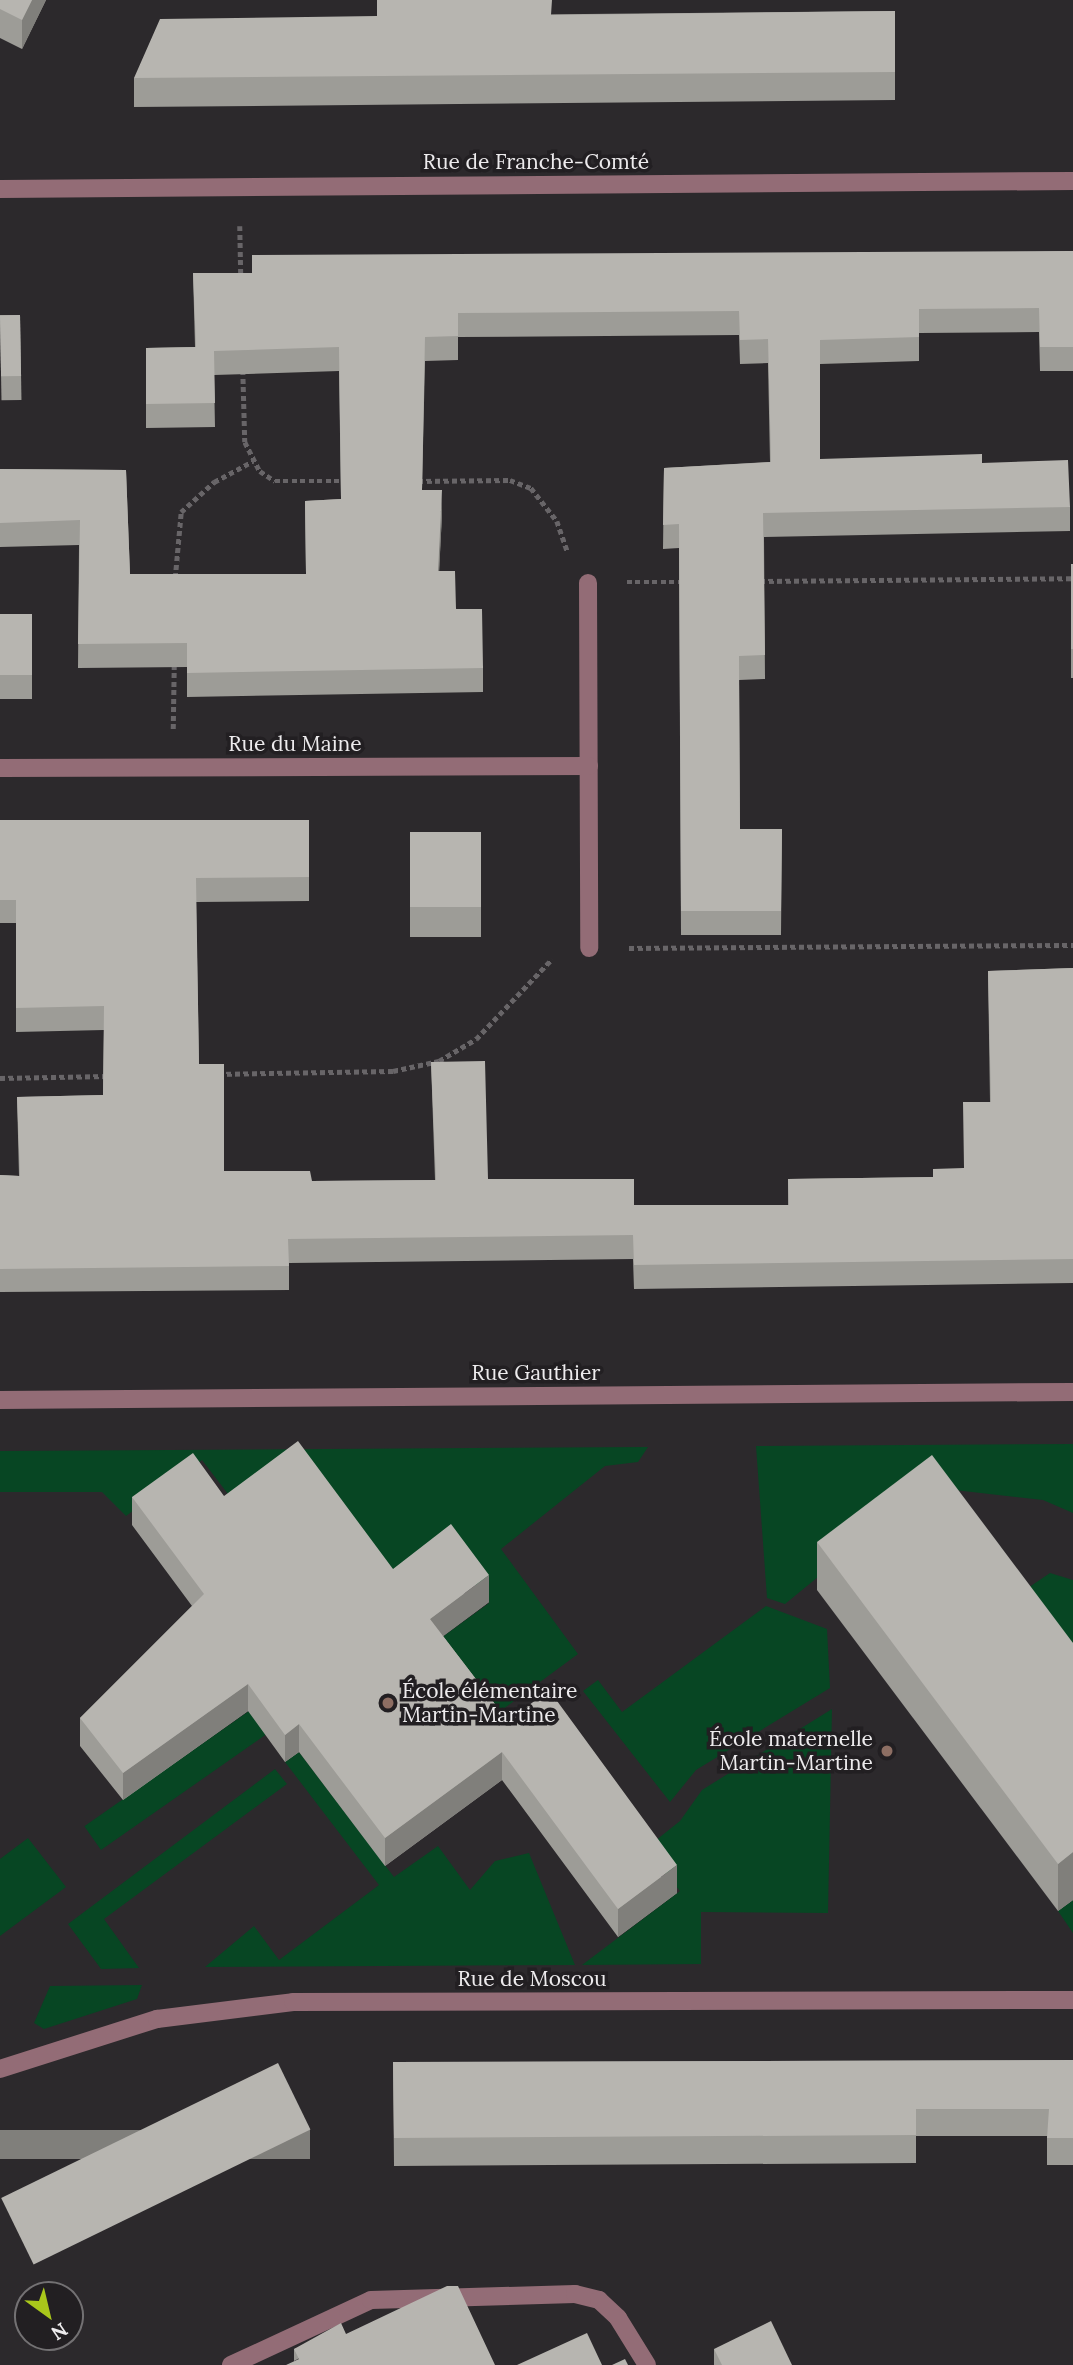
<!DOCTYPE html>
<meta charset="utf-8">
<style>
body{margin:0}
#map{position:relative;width:1073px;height:2365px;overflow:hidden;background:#2c292c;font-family:Lora,serif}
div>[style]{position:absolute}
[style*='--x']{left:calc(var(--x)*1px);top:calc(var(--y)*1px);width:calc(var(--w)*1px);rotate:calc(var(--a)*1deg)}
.green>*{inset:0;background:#074623;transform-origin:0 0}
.path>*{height:4.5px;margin-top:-2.25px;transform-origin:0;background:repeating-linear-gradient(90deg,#686568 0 5px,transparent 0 8.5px)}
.minor>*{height:18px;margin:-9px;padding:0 9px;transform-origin:9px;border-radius:9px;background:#936c76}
.wall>*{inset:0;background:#9d9c97;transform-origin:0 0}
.shaded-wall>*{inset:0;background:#807f7b;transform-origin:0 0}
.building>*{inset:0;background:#b7b5b0;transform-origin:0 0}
.dots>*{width:19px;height:19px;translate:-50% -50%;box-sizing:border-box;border:4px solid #221f22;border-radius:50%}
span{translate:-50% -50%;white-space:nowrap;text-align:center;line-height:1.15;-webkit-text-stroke:7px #221f22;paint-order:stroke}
.street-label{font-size:21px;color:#edebed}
.poi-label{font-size:21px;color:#edebed}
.left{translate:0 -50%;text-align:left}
.right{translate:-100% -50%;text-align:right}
.north{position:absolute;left:14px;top:2281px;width:70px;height:70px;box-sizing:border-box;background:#221f22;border:2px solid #737173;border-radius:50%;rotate:146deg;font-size:19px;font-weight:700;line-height:28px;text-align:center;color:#edebed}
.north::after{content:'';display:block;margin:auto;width:24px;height:32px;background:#a9c71b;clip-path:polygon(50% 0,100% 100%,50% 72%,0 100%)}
</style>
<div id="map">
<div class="green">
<i style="clip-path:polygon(1073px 1444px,1073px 1513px,1043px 1500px,928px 1487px,785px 1604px,767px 1598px,756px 1446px)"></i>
<i style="clip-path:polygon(648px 1447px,638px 1462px,605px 1466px,501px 1549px,578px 1654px,487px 1721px,430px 1646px,489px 1603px,451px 1552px,393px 1597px,241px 1511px,202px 1460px,126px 1516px,102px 1492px,0 1492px,0 1451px)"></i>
<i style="clip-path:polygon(1050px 1573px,1073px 1580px,1073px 1690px,1007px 1602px)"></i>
<i style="clip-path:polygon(766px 1606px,827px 1629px,830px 1688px,696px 1770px,670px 1802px,583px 1691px,598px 1680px,622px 1712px)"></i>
<i style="clip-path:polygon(832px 1709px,828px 1913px,701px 1912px,701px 1964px,582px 1965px,680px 1891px,645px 1849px,680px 1821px,702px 1790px)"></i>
<i style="left:249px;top:1711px;width:29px;height:201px;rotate:55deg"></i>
<i style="clip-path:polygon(299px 1752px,394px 1877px,438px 1846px,470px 1890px,495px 1861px,529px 1853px,575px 1965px,205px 1967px,254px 1926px,279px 1960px,379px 1885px,285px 1762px)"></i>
<i style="clip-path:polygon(275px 1769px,287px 1784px,104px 1919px,139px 1968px,101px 1969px,68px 1924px)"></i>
<i style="clip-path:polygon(28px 1838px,66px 1887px,0 1936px,0 1859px)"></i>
<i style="clip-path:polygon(1073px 1900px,1073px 1933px,1058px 1911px)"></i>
<i style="clip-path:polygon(142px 1985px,137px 1999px,44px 2029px,34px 2023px,50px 1986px)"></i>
</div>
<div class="path">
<i style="--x:240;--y:226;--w:51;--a:88.9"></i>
<i style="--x:243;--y:370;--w:72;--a:88.4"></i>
<i style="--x:245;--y:442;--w:33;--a:63"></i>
<i style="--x:260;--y:471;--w:18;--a:34"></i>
<i style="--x:275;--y:481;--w:71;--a:0"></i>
<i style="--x:418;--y:481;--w:92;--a:-0.6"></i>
<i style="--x:510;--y:480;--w:22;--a:21"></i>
<i style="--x:531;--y:488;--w:42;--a:51.8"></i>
<i style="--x:557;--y:521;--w:31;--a:71"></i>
<i style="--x:175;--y:578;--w:66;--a:-84.8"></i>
<i style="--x:181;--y:512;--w:45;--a:-42.3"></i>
<i style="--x:214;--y:482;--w:44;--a:-28.3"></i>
<i style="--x:760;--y:581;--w:313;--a:-0.5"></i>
<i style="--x:627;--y:582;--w:58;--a:0"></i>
<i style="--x:173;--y:729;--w:65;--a:-89.1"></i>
<i style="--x:629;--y:948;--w:444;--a:-0.4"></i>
<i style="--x:218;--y:1074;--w:175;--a:-1"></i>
<i style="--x:393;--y:1071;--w:47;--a:-12.3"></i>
<i style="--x:439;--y:1061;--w:43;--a:-30.7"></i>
<i style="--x:476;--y:1039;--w:110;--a:-46.5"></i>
<i style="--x:0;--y:1078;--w:108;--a:-1.1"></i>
</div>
<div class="minor">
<i style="--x:0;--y:189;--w:1073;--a:-0.43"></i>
<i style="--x:588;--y:583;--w:365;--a:89.8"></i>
<i style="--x:0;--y:768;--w:589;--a:-0.19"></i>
<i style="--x:0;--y:1400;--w:1073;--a:-0.43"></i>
<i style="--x:0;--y:2069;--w:165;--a:-17.7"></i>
<i style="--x:157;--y:2019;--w:137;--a:-7.1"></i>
<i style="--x:293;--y:2002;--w:780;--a:-0.15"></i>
<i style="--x:231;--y:2365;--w:154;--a:-24.9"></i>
<i style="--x:371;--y:2300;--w:204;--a:-1.7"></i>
<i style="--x:575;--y:2294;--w:25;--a:14"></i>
<i style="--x:599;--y:2300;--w:26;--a:43"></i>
<i style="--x:618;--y:2318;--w:55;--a:58.3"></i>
</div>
<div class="wall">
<i style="clip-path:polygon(0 0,46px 0,22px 49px,0 38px)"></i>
<i style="clip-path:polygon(895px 11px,895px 100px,134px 107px,134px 78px,377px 16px)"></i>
<i style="clip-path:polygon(1073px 251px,1073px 371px,1040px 371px,1039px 332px,919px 333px,919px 361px,820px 364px,820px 459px,982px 463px,1070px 507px,1070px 531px,764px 537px,765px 679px,739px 680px,740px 829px,782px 829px,781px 935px,681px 935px,679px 548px,663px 549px,664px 468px,770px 462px,768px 363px,740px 364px,739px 335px,458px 337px,458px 360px,425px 361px,422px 490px,442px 514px,439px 571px,483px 668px,483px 692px,187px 697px,187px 667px,78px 668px,79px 545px,0 547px,0 469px,126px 470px,130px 574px,306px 574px,305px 501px,341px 499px,339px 371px,214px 375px,215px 427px,146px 428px,146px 348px,195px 347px,193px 273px,252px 273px)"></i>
<i style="left:20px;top:315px;width:85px;height:20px;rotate:89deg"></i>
<i style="left:1071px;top:564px;width:2px;height:114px"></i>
<i style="left:0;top:614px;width:32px;height:85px"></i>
<i style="clip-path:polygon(0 820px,309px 820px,309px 901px,196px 902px,199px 1064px,224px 1171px,312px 1181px,435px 1180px,431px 1062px,488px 1179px,634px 1205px,788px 1205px,788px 1179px,933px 1177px,964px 1168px,990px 1102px,988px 971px,1073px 968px,1073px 1283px,634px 1289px,633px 1259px,289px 1263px,289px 1290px,0 1292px,0 1175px,19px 1176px,17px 1097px,103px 1095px,104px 1030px,16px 1032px,16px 923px,0 923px)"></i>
<i style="left:410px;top:832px;width:71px;height:105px"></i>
<i style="clip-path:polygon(224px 1496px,393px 1569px,489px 1602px,443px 1636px,508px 1721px,677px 1893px,618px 1937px,502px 1780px,385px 1866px,299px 1752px,285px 1762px,248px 1711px,123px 1800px,80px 1746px,80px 1718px,192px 1606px,132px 1525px,132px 1497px)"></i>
<i style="clip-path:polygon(817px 1542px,1073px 1643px,1073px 1900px,1058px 1911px,817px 1590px)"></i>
<i style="clip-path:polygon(1073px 2060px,1073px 2165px,1047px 2165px,1047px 2136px,916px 2136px,916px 2163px,394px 2166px,393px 2062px)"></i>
<i style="clip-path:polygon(346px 2334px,294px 2361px,294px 2349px)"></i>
<i style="clip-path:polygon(714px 2349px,792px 2365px,714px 2365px)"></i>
</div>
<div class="shaded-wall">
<i style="clip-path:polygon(32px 0,46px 0,22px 49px,22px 20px)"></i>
<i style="clip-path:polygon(442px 490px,442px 514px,438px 595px,438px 571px)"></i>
<i style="clip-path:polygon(489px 1575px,489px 1602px,430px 1646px,430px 1619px)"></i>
<i style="clip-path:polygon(248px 1684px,248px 1711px,123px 1800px,123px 1773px)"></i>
<i style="clip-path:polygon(299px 1724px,299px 1752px,285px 1762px,285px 1735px)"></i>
<i style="clip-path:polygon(502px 1752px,502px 1780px,385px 1866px,385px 1838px)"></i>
<i style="clip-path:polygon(1073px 1852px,1073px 1900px,1058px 1911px,1058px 1864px)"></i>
<i style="clip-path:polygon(677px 1865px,677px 1893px,618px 1937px,618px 1909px)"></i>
<i style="left:310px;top:2130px;width:29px;height:344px;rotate:90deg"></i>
</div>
<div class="building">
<i style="clip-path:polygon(0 0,32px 0,22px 20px,0 9px)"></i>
<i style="clip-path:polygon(377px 0,552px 0,551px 15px,895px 11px,895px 72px,134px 78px,160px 19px,377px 16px)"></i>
<i style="clip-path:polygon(1073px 251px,1073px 347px,1040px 347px,1039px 308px,919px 309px,919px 337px,820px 340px,820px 459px,982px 454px,982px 463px,1068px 460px,1070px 507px,763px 513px,765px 655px,739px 656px,740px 829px,782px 829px,781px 911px,681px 911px,679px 524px,663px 525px,664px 468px,771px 462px,768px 339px,740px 340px,739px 311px,458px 313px,458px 336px,425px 337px,422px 490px,442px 490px,438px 571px,455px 571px,456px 609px,482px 609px,483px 668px,187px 673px,187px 643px,78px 644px,80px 520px,0 523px,0 469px,126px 470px,130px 574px,306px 574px,305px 501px,341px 499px,339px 347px,214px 351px,215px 403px,146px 404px,146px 348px,196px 347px,193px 273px,252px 273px,252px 255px)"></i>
<i style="left:20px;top:315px;width:61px;height:20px;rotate:89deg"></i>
<i style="left:1071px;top:564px;width:2px;height:85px"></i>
<i style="left:0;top:614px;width:32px;height:61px"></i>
<i style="clip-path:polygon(0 820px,309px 820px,309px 877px,196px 878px,199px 1064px,224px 1064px,224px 1171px,310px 1171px,312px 1181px,436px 1180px,431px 1062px,485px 1061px,488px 1179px,634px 1179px,634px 1205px,789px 1205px,788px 1179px,933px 1177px,933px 1169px,964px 1168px,963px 1102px,991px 1102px,988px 971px,1073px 968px,1073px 1259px,634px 1265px,633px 1235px,288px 1239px,289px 1266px,0 1269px,0 1175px,20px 1176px,17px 1097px,103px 1095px,104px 1006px,16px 1008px,16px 900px,0 900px)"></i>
<i style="left:410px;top:832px;width:71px;height:75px"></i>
<i style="clip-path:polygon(298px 1441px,393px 1569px,451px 1524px,489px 1575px,430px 1619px,508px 1721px,549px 1690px,677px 1865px,618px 1909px,502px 1752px,385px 1838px,299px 1724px,285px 1735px,248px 1684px,123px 1773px,80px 1718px,204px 1594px,132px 1497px,193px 1453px,224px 1496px)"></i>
<i style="clip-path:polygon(932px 1455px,1073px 1643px,1073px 1852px,1058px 1864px,817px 1542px)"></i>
<i style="clip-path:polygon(1073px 2060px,1073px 2138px,1047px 2138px,1049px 2109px,916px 2109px,916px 2135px,394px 2138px,393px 2062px)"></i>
<i style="left:278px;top:2063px;width:74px;height:308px;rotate:64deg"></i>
<i style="clip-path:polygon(447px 2286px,458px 2286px,495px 2365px,286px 2365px,299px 2359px,294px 2349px,341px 2323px,346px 2334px)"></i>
<i style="clip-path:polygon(771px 2321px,792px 2365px,722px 2365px,714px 2349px)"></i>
<i style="clip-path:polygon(587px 2333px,602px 2365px,517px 2365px)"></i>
<i style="clip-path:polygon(625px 2359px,628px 2365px,612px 2365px)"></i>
</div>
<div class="dots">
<i style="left:388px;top:1703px;background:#8d6e63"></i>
<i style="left:887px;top:1751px;background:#8d6e63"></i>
</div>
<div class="street-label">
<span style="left:536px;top:162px">Rue de Franche-Comté</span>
<span style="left:295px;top:744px">Rue du Maine</span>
<span style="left:536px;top:1373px">Rue Gauthier</span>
<span style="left:532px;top:1979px">Rue de Moscou</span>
</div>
<div class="poi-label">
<span class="left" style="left:402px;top:1703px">École élémentaire<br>Martin-Martine</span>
<span class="right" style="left:873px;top:1751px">École maternelle<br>Martin-Martine</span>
</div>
<div class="north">N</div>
</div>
